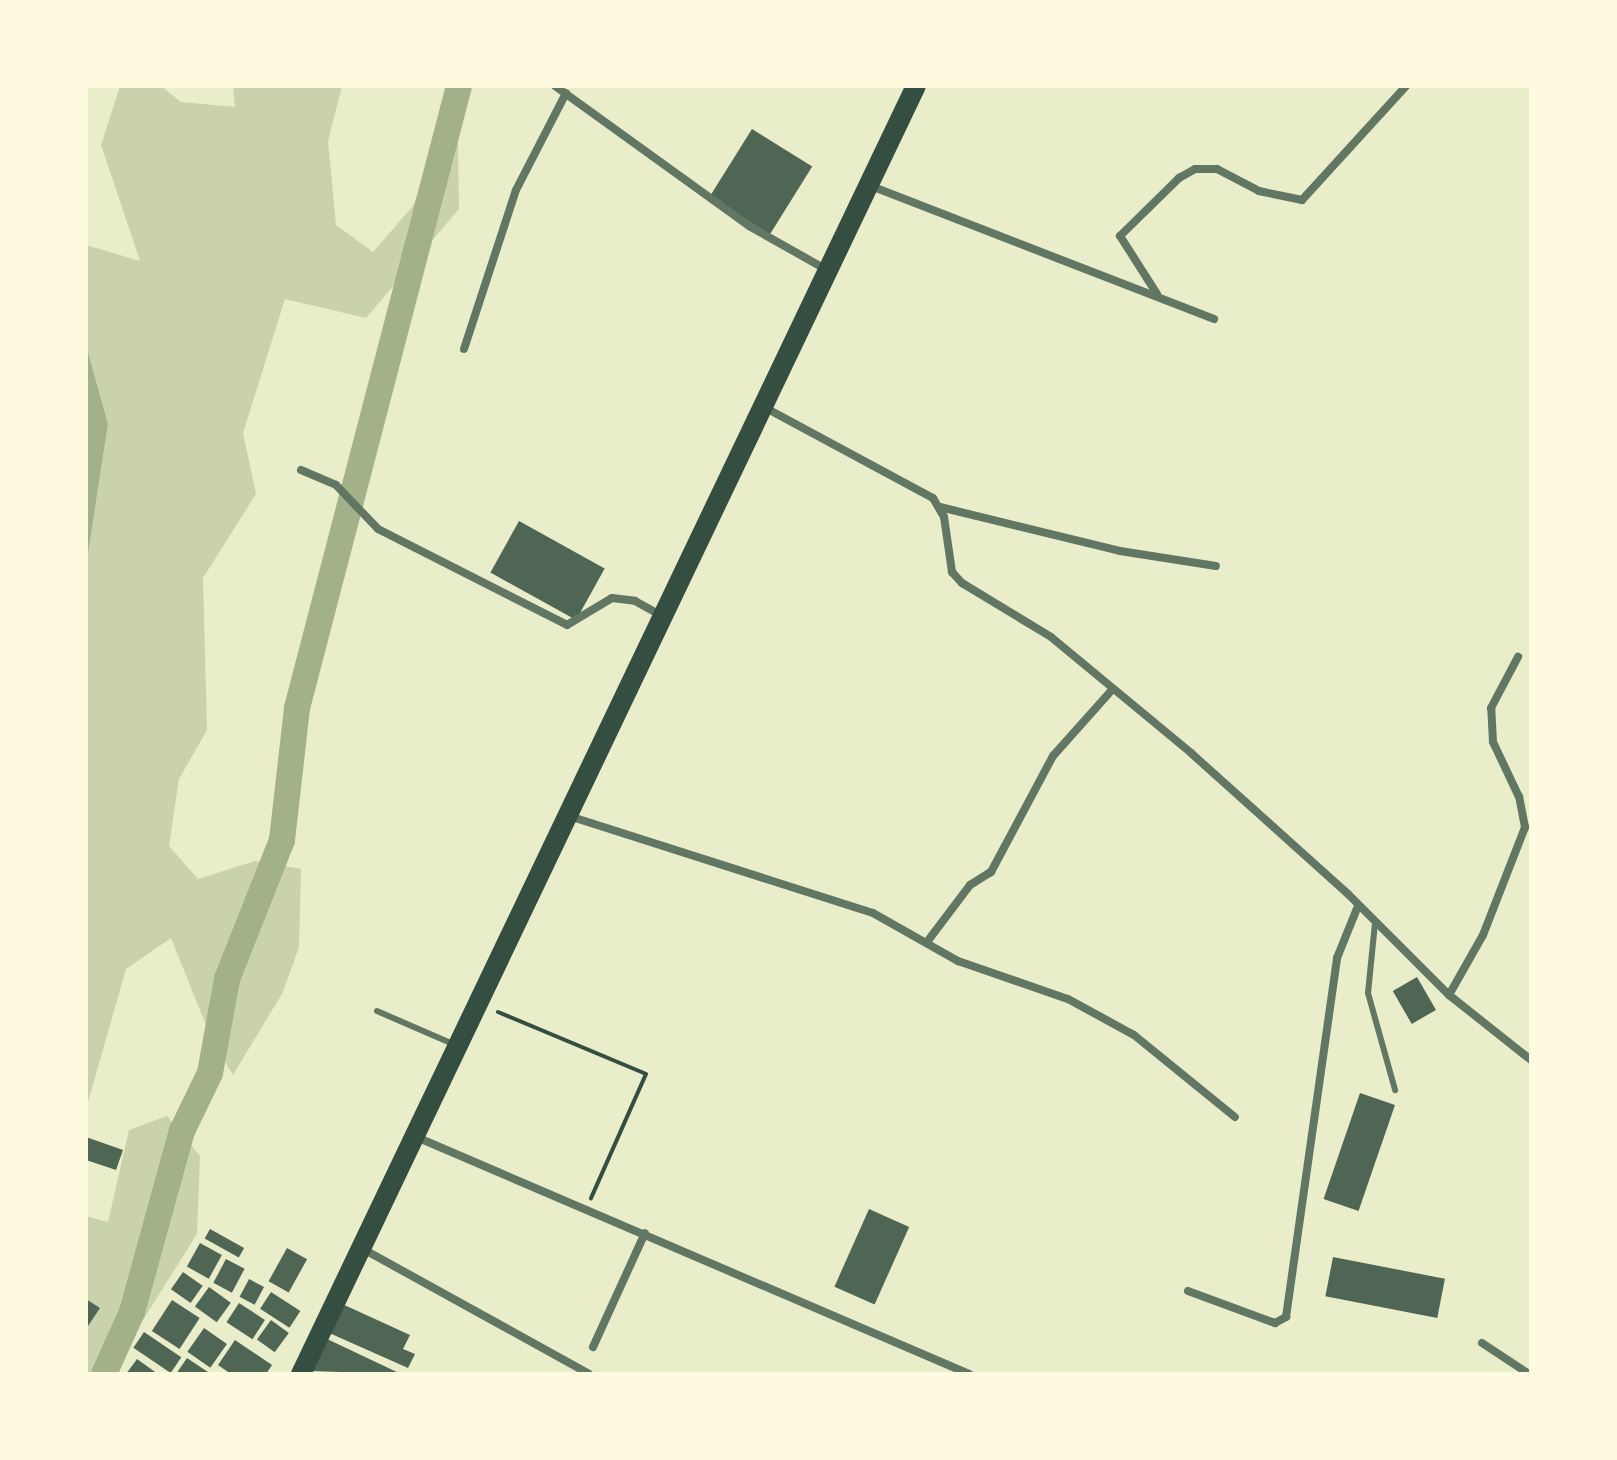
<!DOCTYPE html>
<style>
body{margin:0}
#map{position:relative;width:1617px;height:1460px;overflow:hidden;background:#e9edc9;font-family:"Nunito Sans",sans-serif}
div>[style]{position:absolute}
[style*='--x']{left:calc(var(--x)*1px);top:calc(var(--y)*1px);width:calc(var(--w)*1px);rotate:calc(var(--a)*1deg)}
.green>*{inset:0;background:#cad2ad}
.water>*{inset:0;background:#a3b18a}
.canal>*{height:26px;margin:-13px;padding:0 13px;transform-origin:13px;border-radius:13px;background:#a3b18a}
.building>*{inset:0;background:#4f6655;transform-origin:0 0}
.path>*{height:4px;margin:-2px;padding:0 2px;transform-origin:2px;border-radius:2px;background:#344e41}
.service>*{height:6px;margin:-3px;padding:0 3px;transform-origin:3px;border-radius:3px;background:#617663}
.minor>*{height:8px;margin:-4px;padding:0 4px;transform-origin:4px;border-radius:4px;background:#617663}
.primary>*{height:20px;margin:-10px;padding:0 10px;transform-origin:10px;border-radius:10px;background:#344e41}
span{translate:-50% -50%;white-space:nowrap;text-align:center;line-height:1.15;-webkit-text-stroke:7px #fefae0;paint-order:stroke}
.frame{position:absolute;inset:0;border:88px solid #fefae0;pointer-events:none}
</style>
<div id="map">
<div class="green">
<i style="clip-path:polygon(120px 86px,161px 86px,181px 102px,235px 107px,233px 86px,342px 86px,328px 141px,336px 225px,373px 252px,413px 206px,457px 90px,459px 209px,366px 318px,285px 299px,243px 433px,256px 494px,203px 578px,207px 730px,179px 779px,169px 846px,198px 879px,255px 861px,301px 869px,299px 947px,283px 992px,233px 1075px,212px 1040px,171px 938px,126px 969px,86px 1109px,86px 567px,108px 424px,86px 345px,86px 245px,140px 261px,101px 145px)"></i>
<i style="clip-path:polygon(167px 1116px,200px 1156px,197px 1234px,109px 1374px,86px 1374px,86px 1216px,108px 1222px,129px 1130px)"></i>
</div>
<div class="water">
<i style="clip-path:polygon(86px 345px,108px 424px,86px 567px)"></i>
</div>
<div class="canal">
<i style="--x:104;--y:1374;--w:68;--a:-65.7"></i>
<i style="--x:132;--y:1312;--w:188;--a:-74.6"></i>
<i style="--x:182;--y:1131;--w:64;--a:-64.2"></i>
<i style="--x:210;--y:1073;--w:96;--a:-79.7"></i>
<i style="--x:227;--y:979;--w:149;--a:-68.4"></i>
<i style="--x:282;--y:840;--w:133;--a:-83.5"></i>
<i style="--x:297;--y:708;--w:643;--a:-75.4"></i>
</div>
<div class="building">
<i style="left:752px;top:129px;width:71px;height:80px;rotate:32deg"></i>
<i style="left:519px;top:521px;width:98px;height:59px;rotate:29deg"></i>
<i style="left:1417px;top:977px;width:38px;height:28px;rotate:60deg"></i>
<i style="left:1360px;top:1093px;width:37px;height:112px;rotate:19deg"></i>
<i style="clip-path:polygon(86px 1137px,123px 1150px,116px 1170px,86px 1160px)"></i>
<i style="left:869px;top:1209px;width:44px;height:85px;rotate:24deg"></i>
<i style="left:210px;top:1229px;width:39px;height:11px;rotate:29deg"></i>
<i style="left:200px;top:1243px;width:25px;height:27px;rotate:29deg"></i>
<i style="left:287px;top:1248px;width:23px;height:38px;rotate:29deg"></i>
<i style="left:1333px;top:1257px;width:114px;height:40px;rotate:11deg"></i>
<i style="left:226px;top:1259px;width:21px;height:27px;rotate:28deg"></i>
<i style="left:183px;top:1272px;width:24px;height:21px;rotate:35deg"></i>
<i style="left:249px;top:1279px;width:17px;height:20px;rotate:28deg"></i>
<i style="left:209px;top:1287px;width:27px;height:24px;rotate:36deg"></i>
<i style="left:271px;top:1292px;width:35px;height:20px;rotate:33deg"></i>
<i style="clip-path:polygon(86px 1299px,100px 1308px,86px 1329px)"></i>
<i style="left:172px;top:1300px;width:33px;height:37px;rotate:33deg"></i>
<i style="left:239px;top:1303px;width:31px;height:23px;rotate:33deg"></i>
<i style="clip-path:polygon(340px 1303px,410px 1335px,403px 1349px,415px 1354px,408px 1368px,327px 1332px)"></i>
<i style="left:271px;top:1320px;width:22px;height:24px;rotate:36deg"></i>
<i style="left:204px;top:1328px;width:28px;height:29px;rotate:35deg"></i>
<i style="left:144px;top:1332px;width:45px;height:19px;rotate:34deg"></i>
<i style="clip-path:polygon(325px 1338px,401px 1374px,310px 1371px)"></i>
<i style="clip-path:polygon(235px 1340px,272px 1365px,266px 1374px,231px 1374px,218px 1365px)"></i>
<i style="clip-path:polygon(187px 1358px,211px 1374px,176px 1374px)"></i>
<i style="clip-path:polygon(137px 1359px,158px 1374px,126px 1374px)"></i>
</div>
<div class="path">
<i style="--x:498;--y:1012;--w:160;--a:22.7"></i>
<i style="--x:646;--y:1074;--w:136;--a:113.9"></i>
</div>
<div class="service">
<i style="--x:1375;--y:923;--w:70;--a:95.7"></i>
<i style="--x:1368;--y:993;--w:101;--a:74.4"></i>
<i style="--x:377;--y:1011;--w:83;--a:23.5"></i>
</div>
<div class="minor">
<i style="--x:555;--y:86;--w:239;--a:35.8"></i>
<i style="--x:749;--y:226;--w:92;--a:29.4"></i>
<i style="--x:871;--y:186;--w:368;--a:21.2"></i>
<i style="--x:1157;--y:294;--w:69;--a:-122.5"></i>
<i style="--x:1120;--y:236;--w:83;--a:-44.5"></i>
<i style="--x:1179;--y:178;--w:18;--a:-29"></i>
<i style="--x:1195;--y:169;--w:22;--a:0"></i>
<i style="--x:1217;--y:169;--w:47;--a:27.6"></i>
<i style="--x:1259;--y:191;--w:44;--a:11.8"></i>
<i style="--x:1302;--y:200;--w:154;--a:-47.6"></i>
<i style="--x:464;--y:349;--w:167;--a:-71.9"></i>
<i style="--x:516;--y:190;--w:109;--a:-62.7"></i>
<i style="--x:762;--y:406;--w:194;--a:28.3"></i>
<i style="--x:933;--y:498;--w:22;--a:60"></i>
<i style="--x:944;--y:517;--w:56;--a:81.7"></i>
<i style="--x:952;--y:572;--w:15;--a:48"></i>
<i style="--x:962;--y:583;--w:104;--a:31.2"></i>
<i style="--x:1051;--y:637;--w:182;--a:39.6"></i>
<i style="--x:1191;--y:753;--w:211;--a:41.9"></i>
<i style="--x:1348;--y:894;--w:143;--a:45"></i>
<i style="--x:1449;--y:995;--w:105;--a:38.4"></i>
<i style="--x:301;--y:470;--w:38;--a:23"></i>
<i style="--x:336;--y:485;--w:61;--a:46.3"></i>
<i style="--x:378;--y:529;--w:212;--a:26.9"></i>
<i style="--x:567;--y:625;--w:52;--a:-31"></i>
<i style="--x:612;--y:598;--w:23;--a:7"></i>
<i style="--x:635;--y:601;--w:29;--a:29"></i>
<i style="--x:940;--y:507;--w:185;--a:13.7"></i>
<i style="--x:1120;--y:551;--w:97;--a:8.9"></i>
<i style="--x:569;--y:816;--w:319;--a:17.7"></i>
<i style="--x:873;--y:913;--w:98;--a:29.5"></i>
<i style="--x:958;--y:961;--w:116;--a:19.1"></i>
<i style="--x:1068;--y:999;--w:75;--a:28.6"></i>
<i style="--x:1134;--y:1035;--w:130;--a:39.1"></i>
<i style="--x:927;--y:942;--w:71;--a:-53"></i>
<i style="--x:970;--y:885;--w:25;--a:-32"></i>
<i style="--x:991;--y:872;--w:132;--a:-61.9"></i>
<i style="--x:1053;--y:756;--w:87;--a:-48.3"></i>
<i style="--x:1449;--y:995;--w:69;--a:-60.5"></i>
<i style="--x:1483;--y:935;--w:116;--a:-68.7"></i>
<i style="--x:1525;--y:827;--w:31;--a:-101"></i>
<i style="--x:1519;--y:797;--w:61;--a:-115.3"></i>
<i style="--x:1493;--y:742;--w:34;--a:-93"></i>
<i style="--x:1491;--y:708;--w:58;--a:-62.1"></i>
<i style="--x:414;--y:1136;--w:604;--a:23.21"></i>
<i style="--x:363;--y:1249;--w:258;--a:28.9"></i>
<i style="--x:1188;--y:1291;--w:93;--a:20.2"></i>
<i style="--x:1275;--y:1323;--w:13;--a:-29"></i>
<i style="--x:1286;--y:1317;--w:363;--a:-81.9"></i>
<i style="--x:1337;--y:958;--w:56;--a:-68"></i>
<i style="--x:1482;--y:1343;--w:56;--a:33.4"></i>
<i style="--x:593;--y:1347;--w:125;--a:-65.5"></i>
</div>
<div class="primary">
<i style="--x:301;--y:1374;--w:1427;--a:-64.48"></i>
</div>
<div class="frame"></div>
</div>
